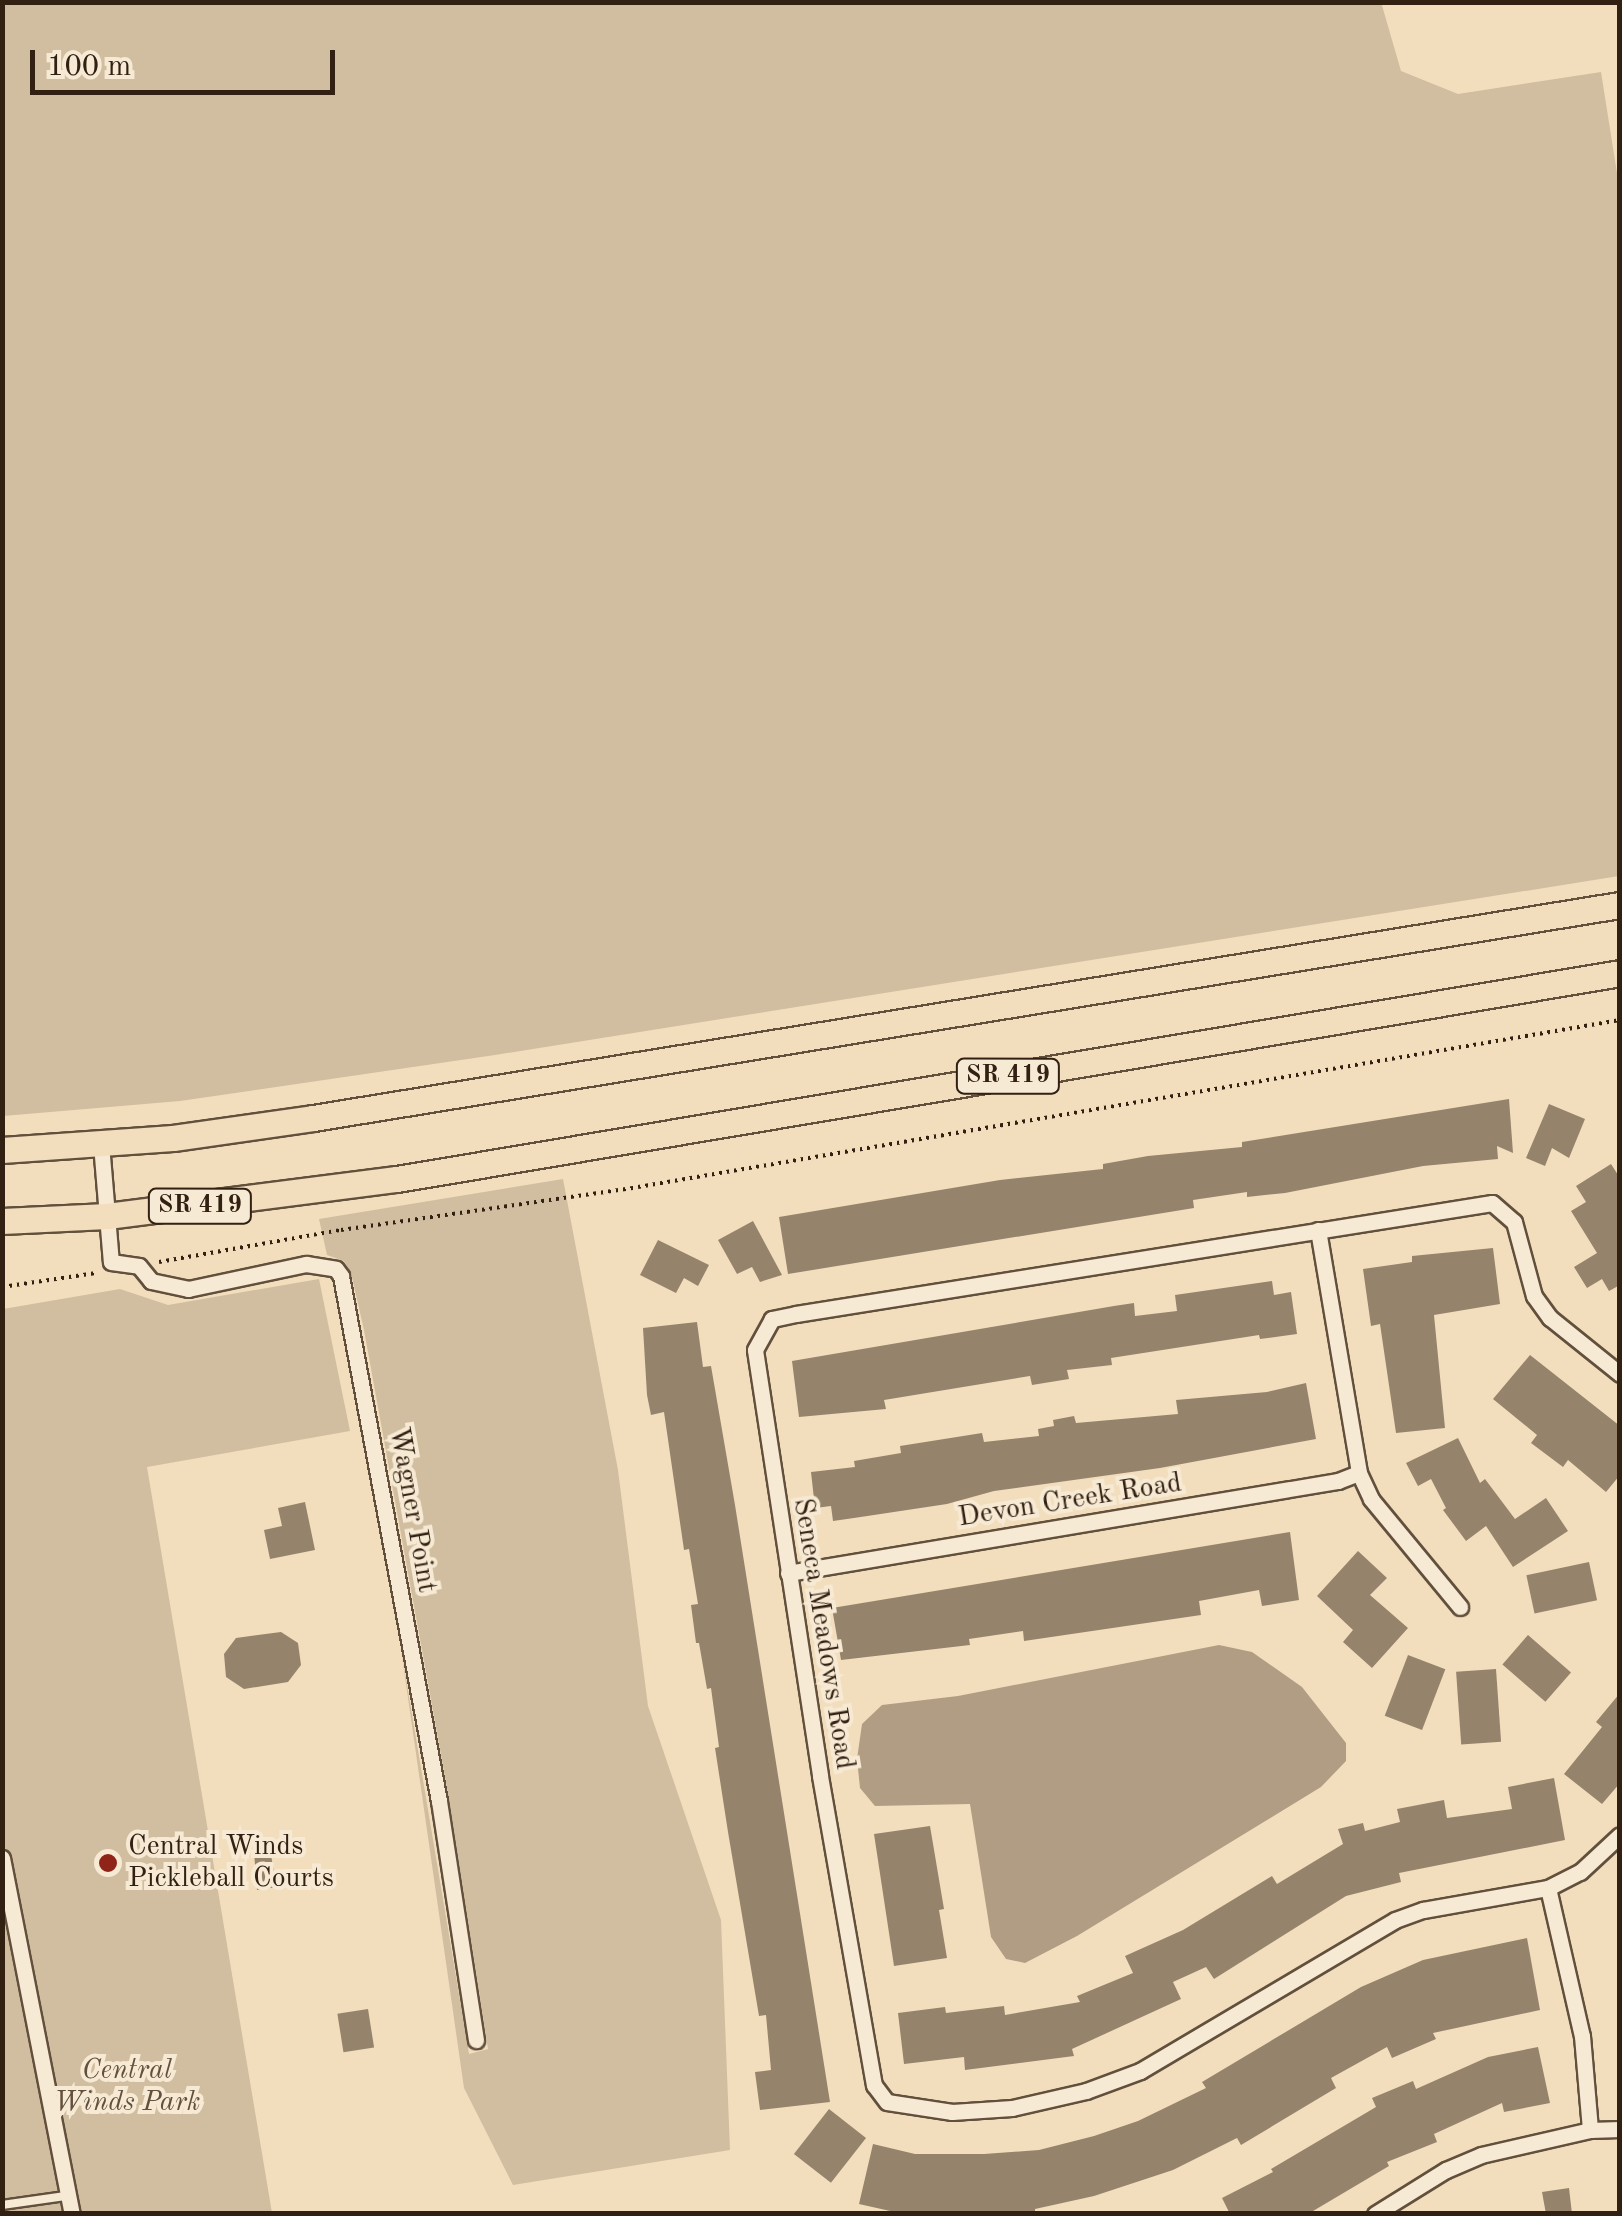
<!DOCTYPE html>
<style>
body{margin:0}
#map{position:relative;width:1622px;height:2216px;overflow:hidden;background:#f2debd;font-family:"Old Standard TT",serif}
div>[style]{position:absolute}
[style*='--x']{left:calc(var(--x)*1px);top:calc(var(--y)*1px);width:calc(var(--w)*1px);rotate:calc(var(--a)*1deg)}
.green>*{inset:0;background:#d1bea0}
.water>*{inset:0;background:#b19d83}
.building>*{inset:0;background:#96836b;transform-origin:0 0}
.path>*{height:4px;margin-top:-2px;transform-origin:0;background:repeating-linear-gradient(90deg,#322012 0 2.5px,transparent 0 7.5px)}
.roads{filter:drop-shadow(2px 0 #62503d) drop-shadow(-2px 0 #62503d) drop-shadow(0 2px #62503d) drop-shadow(0 -2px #62503d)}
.service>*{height:8px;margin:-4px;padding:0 4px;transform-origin:4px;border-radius:4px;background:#f7ead4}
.minor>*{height:15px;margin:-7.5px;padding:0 7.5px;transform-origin:7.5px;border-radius:7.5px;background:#f7ead4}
.primary>*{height:25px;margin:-12.5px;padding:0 12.5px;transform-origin:12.5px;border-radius:12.5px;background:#f2debd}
.dots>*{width:28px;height:28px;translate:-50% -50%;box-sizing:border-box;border:5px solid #f7ead4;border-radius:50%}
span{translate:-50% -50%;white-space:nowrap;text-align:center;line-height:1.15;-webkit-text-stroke:8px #f7ead4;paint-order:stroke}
.shield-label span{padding:2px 8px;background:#f7ead4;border:2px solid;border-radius:8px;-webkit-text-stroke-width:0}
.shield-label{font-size:25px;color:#322012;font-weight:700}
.street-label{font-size:28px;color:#322012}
.poi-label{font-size:28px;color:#322012}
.left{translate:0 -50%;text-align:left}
.park-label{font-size:28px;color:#624f3d;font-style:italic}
.frame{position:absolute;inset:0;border:5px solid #322012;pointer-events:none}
.scale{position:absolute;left:30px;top:50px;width:305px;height:45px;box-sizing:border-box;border:5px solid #322012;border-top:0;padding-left:12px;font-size:30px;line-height:35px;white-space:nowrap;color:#322012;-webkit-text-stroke:8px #f7ead4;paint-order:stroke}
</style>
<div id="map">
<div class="green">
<i style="clip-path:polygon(1381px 2px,1401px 71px,1458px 94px,1601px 72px,1620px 192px,1619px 876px,495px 1055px,180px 1101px,3px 1116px,3px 3px)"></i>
<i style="clip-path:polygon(563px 1179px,618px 1470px,648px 1706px,721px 1920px,730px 2150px,513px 2185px,464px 2088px,401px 1649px,469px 2054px,488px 2049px,449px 1799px,364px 1330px,351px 1273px,344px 1261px,327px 1255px,319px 1219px)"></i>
<i style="clip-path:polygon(319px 1279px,350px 1431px,147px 1467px,272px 2213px,3px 2213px,3px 1309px,120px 1289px,168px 1305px)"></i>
</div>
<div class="water">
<i style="clip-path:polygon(1219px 1645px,1252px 1652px,1302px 1687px,1346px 1743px,1346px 1761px,1321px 1787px,1077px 1936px,1025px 1963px,1006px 1959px,991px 1937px,970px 1804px,875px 1806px,860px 1788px,857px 1759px,862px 1724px,882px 1705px,958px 1696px)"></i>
</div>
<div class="building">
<i style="clip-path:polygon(1509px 1099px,1513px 1153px,1497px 1146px,1498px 1159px,1423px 1166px,1285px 1193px,1247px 1197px,1247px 1192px,1193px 1200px,1194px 1208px,788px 1274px,779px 1217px,1000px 1180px,1103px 1169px,1103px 1164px,1148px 1156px,1242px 1147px,1242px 1142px)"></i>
<i style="clip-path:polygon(1549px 1104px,1585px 1119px,1569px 1158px,1552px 1148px,1545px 1166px,1526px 1158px)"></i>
<i style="clip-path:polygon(1611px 1164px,1620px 1178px,1620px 1285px,1609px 1291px,1602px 1279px,1587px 1288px,1574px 1267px,1597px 1253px,1571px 1211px,1586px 1202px,1576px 1186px)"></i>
<i style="clip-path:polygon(753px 1221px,782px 1275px,760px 1282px,752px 1267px,737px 1274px,718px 1240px)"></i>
<i style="clip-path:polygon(658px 1240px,709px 1265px,698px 1286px,684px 1278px,676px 1293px,640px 1275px)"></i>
<i style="clip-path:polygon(1493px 1248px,1500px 1304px,1434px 1315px,1445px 1428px,1396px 1433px,1380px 1324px,1371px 1326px,1363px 1269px,1412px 1262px,1412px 1256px)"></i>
<i style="clip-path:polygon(1272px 1281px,1274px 1295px,1291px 1292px,1297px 1334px,1260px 1339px,1259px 1335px,1111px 1358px,1112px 1365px,1067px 1370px,1069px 1379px,1032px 1385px,1030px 1376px,884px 1400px,886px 1409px,799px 1417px,792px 1361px,1114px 1306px,1134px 1303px,1135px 1316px,1177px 1311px,1175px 1295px)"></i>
<i style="clip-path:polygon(697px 1322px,703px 1367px,711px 1366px,735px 1505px,830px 2102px,760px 2110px,755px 2072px,771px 2070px,766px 2015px,759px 2016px,728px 1832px,715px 1748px,719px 1747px,711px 1688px,707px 1689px,699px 1643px,696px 1643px,691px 1605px,698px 1604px,689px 1549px,684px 1550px,664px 1412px,651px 1415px,647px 1395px,643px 1328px)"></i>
<i style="clip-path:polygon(1530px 1355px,1620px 1426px,1620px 1475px,1606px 1492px,1568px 1460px,1563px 1467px,1531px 1443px,1537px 1435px,1493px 1399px)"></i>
<i style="clip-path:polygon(1306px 1383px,1316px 1439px,1160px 1468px,994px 1491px,947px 1504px,854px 1518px,833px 1521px,831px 1506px,815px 1508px,811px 1472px,855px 1467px,854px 1461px,901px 1453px,900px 1446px,982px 1433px,984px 1442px,1039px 1436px,1038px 1429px,1054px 1426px,1053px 1420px,1074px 1416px,1076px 1423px,1178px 1414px,1176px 1400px,1267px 1392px)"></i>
<i style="clip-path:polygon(1458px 1438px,1480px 1483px,1485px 1479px,1515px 1519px,1546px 1498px,1568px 1531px,1513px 1567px,1486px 1526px,1466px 1541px,1443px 1510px,1446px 1508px,1431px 1479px,1418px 1486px,1406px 1463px)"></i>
<i style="clip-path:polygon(305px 1502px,315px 1550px,270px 1559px,264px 1530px,282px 1526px,278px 1508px)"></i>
<i style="clip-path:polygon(1290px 1532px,1299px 1600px,1262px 1606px,1259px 1590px,1199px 1601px,1201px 1615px,1024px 1641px,1023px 1631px,969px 1639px,970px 1645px,841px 1660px,832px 1608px)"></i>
<i style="clip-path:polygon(1358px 1551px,1387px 1578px,1370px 1595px,1408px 1628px,1372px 1668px,1343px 1642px,1353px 1630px,1317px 1596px)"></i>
<i style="left:1589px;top:1562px;width:39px;height:64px;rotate:78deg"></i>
<i style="clip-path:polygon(281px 1632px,298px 1643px,301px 1665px,288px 1682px,244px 1689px,226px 1677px,224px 1654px,236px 1638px)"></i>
<i style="left:1528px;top:1635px;width:57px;height:39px;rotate:41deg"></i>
<i style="left:1408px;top:1655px;width:40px;height:65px;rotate:21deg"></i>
<i style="left:1496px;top:1669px;width:73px;height:40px;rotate:86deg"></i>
<i style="clip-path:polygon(1620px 1693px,1620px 1783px,1602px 1804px,1564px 1774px,1602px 1727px,1596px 1722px)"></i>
<i style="clip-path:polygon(1554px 1778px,1565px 1840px,1399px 1873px,1401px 1882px,1346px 1896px,1214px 1979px,1206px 1967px,1173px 1982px,1181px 1999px,1072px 2049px,1074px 2056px,965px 2070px,964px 2057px,904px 2064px,898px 2013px,945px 2007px,946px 2013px,1004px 2006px,1005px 2015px,1080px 2002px,1077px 1996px,1133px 1973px,1125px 1956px,1183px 1930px,1272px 1876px,1277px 1884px,1343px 1844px,1338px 1829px,1363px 1823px,1365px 1831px,1400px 1822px,1397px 1809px,1444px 1800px,1447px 1818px,1512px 1809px,1508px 1787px)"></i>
<i style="clip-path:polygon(930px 1826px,944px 1909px,939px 1910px,947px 1958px,894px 1966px,874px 1834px)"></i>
<i style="clip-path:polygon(270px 1850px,277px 1887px,257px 1890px,254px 1852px)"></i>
<i style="clip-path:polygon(1527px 1938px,1540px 2010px,1433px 2033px,1436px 2039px,1392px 2058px,1387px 2047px,1331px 2078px,1336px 2088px,1241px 2145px,1237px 2138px,1173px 2170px,1094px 2196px,1035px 2209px,1035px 2214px,899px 2213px,859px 2204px,873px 2144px,915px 2154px,984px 2154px,1039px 2150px,1094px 2136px,1138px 2121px,1206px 2088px,1202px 2082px,1361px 1987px,1423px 1960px)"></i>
<i style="left:368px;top:2009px;width:39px;height:31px;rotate:81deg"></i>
<i style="clip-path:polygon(1538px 2047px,1550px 2103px,1504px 2112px,1502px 2103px,1434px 2134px,1437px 2142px,1387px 2162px,1389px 2166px,1308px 2214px,1230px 2214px,1222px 2198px,1273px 2172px,1271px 2169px,1376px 2107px,1372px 2098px,1413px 2081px,1416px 2089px,1488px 2057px)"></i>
<i style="left:829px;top:2109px;width:47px;height:57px;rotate:38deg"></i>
<i style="clip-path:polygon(1569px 2188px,1572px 2214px,1546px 2214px,1542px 2192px)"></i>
</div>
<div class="path">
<i style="--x:159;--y:1262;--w:185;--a:-10"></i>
<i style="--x:341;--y:1230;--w:300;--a:-8.2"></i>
<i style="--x:638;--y:1187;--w:996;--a:-9.65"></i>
<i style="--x:2;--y:1287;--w:95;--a:-8.5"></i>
</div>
<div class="roads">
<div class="service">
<i style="--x:2;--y:2205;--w:64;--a:-8.1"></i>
</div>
<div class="minor">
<i style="--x:101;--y:1144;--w:118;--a:85.2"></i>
<i style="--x:111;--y:1262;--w:28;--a:8"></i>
<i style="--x:139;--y:1266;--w:19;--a:51"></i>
<i style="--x:151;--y:1281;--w:38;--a:12"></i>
<i style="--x:188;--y:1289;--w:121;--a:-12"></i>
<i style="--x:306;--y:1264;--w:30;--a:9"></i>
<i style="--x:336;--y:1269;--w:9;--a:54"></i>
<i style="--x:341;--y:1276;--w:534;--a:79.43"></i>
<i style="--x:439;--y:1801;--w:242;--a:81.2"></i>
<i style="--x:1318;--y:1230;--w:246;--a:80.4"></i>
<i style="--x:1359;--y:1473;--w:29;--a:65"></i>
<i style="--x:1371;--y:1499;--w:140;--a:50.5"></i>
<i style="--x:1620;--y:1374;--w:90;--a:-141.3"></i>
<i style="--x:1550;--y:1318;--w:27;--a:-126"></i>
<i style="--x:1534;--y:1296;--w:77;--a:-105.1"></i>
<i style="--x:1514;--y:1222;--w:29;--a:-139"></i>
<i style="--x:1492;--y:1203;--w:705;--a:170.94"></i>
<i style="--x:796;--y:1314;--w:25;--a:168"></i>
<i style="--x:772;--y:1319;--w:35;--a:119"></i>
<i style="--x:755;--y:1350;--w:431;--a:81.3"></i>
<i style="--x:820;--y:1776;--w:314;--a:80.1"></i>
<i style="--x:874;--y:2085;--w:21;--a:53"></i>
<i style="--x:887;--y:2102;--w:66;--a:8.7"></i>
<i style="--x:952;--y:2112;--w:60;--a:-3.8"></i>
<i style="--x:1012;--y:2108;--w:76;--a:-12.9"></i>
<i style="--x:1086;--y:2091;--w:58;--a:-20.3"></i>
<i style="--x:1140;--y:2071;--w:296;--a:-30.6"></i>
<i style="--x:1395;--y:1920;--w:30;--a:-20"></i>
<i style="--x:1423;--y:1910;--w:127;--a:-10"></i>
<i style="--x:1548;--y:1888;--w:36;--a:-27"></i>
<i style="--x:1580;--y:1872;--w:54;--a:-42.8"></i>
<i style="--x:788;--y:1573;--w:558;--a:-9.5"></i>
<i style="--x:1338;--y:1481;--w:22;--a:-21"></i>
<i style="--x:2;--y:1858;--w:363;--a:78.9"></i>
<i style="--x:1548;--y:1888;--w:152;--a:77.1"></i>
<i style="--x:1582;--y:2036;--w:94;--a:85.1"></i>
<i style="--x:1375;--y:2214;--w:84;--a:-31.8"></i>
<i style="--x:1446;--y:2170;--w:38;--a:-23"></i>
<i style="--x:1481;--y:2155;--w:112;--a:-12.9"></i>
<i style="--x:1590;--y:2130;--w:30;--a:-2"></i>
</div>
<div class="primary">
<i style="--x:2;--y:1150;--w:171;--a:-4"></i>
<i style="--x:173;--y:1138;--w:141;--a:-8.1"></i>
<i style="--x:313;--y:1118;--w:1324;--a:-9.26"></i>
<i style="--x:2;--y:1221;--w:105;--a:-2.7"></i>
<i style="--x:107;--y:1216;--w:292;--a:-7.3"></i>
<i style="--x:397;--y:1179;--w:1240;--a:-9.56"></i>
</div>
</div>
<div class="dots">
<i style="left:108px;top:1863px;background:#8f2418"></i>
</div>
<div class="shield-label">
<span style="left:1008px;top:1076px">SR 419</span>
<span style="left:200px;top:1206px">SR 419</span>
</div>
<div class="street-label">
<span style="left:1070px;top:1501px;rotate:-9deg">Devon Creek Road</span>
<span style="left:412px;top:1510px;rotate:80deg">Wagner Point</span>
<span style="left:823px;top:1634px;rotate:81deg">Seneca Meadows Road</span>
</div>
<div class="poi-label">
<span class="left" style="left:128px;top:1863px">Central Winds<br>Pickleball Courts</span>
</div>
<div class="park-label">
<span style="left:127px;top:2087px">Central<br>Winds Park</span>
</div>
<div class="frame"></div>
<div class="scale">100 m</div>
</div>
